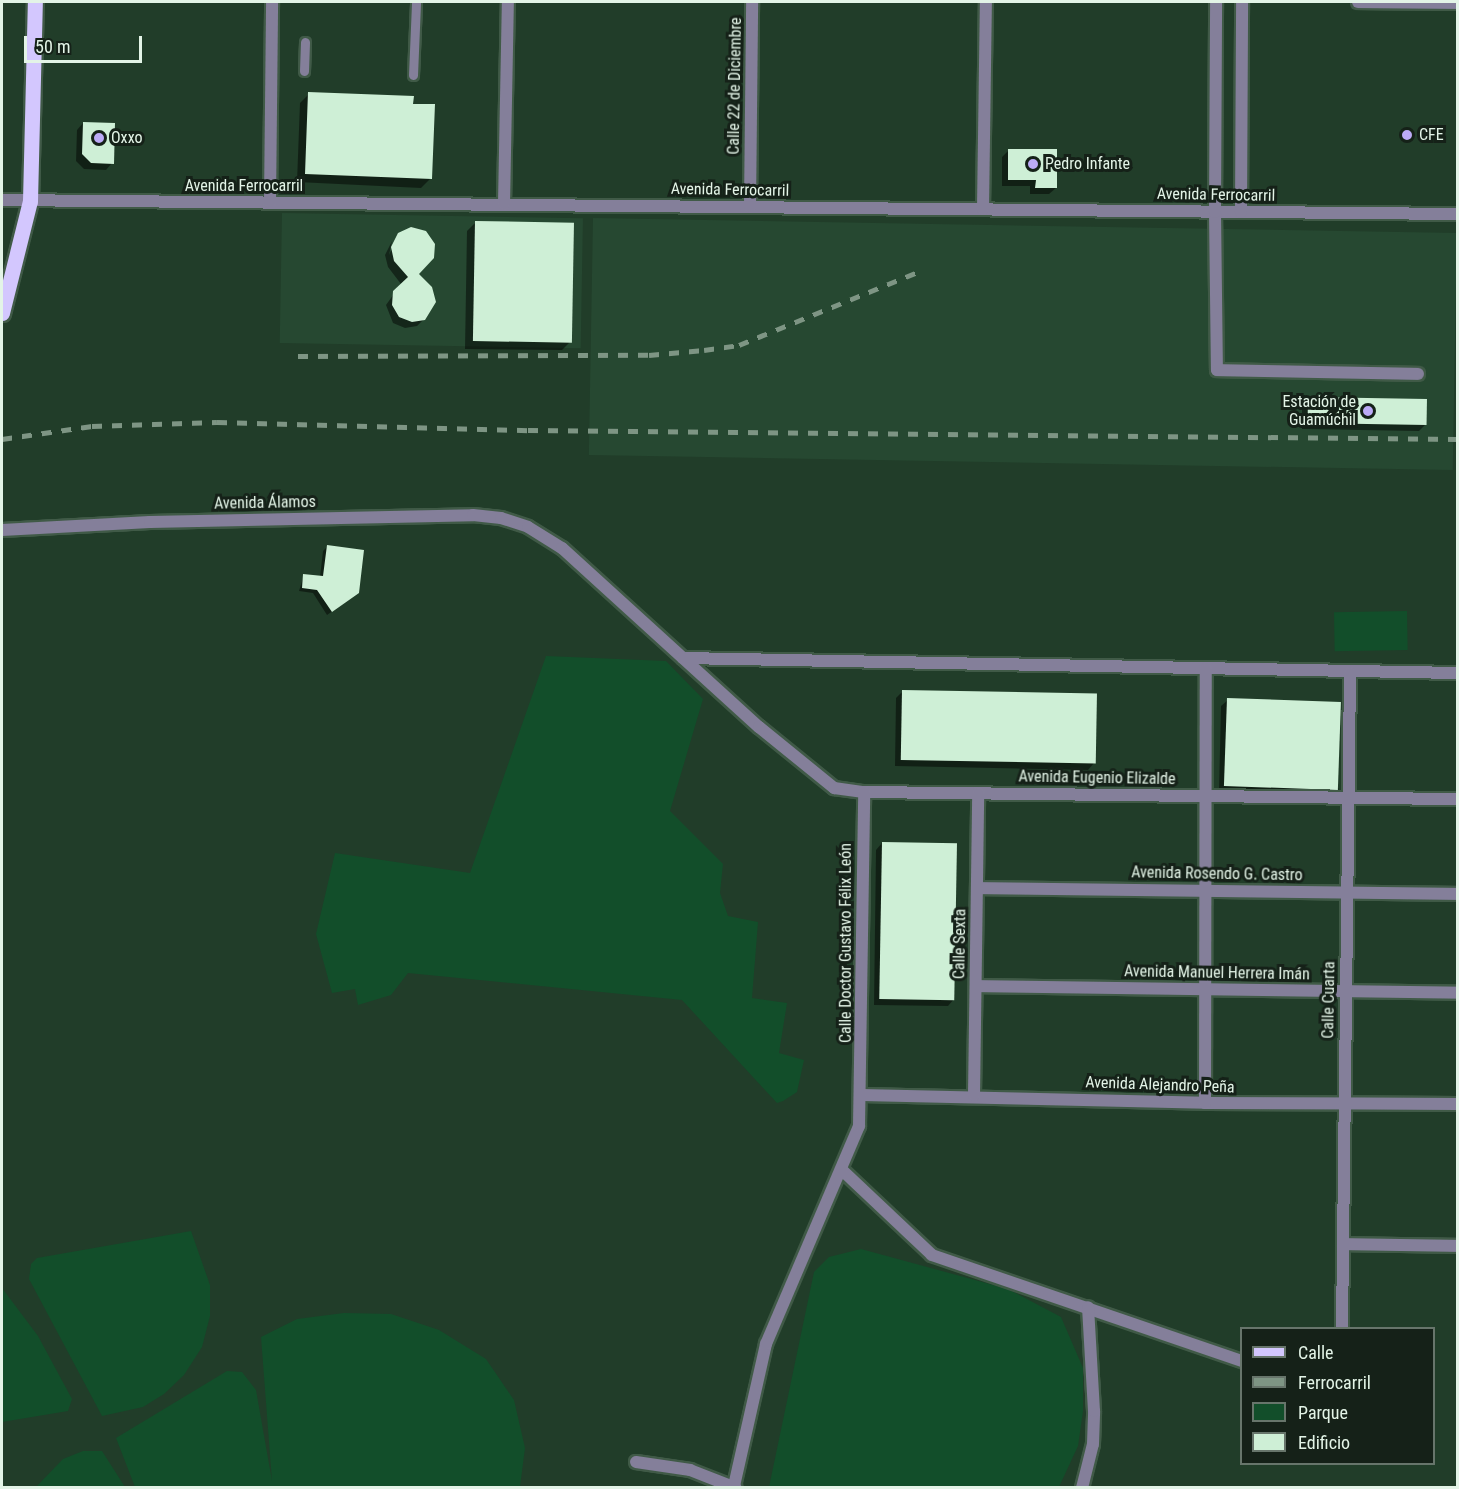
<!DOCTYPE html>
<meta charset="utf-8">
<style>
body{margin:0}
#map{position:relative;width:1459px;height:1489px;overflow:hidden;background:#213d29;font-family:"Roboto Condensed",sans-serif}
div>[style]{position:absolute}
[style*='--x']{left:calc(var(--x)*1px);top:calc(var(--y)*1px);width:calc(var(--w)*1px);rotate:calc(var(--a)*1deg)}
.built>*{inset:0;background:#264831;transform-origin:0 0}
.green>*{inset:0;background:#124e2a;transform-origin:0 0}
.shadow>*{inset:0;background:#0007}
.building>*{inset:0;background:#ceefd6;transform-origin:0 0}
.roads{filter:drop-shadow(2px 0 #405a47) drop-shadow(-2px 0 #405a47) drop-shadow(0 2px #405a47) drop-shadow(0 -2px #405a47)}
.service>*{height:9px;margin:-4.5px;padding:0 4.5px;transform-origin:4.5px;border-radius:4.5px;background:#847f9a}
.minor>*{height:12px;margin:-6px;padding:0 6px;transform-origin:6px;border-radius:6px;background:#847f9a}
.tertiary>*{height:12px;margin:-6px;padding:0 6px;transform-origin:6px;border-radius:6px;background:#847f9a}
.primary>*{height:15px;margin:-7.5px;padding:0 7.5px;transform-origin:7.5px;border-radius:7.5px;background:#d3c7fe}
.rail>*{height:4.5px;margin-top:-2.25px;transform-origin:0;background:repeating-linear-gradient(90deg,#7e9584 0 10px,transparent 0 20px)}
.dots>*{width:16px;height:16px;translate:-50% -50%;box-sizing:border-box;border:3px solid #152118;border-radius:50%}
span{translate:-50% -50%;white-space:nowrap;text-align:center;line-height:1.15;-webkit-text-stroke:6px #152118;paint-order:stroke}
.street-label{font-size:16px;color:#e3f4e7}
.poi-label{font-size:16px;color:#e3f4e7}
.left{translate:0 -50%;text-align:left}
.right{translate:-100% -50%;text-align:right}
.frame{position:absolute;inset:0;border:3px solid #e3f4e7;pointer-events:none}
.legend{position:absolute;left:1240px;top:1327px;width:195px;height:138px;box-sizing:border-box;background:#152118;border:2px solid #67756b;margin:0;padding:8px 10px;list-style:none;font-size:18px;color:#e3f4e7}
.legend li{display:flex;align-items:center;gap:12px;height:30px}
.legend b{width:30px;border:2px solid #67756b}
.scale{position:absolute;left:24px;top:36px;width:118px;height:27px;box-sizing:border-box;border:3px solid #e3f4e7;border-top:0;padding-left:8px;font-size:18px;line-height:21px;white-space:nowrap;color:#e3f4e7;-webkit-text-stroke:4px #152118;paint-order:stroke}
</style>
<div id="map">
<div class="built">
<i style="left:282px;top:213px;width:301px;height:130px;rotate:1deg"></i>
<i style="left:593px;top:218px;width:864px;height:237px;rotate:1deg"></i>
</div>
<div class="green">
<i style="left:1407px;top:611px;width:39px;height:73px;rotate:89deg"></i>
<i style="clip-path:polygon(546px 656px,666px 661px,703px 699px,670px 811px,723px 864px,720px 893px,728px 916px,758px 922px,752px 998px,787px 1003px,779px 1053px,804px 1060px,797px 1092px,783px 1101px,777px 1103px,682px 1000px,408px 973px,391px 995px,358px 1005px,355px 989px,332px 993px,316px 934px,335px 853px,470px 873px)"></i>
<i style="clip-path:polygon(191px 1231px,210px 1285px,210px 1316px,202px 1347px,184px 1375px,164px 1394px,143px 1407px,102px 1416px,29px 1279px,31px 1264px,37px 1258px)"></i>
<i style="clip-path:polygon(861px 1249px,1008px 1289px,1061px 1317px,1083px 1368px,1083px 1411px,1078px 1446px,1059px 1487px,769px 1487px,814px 1272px,829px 1257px)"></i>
<i style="clip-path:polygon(2px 1288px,38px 1336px,72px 1399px,68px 1411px,2px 1422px)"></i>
<i style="clip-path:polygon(344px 1313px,391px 1314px,439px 1330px,486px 1359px,514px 1400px,525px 1448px,520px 1487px,135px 1487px,116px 1438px,227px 1371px,242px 1372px,256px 1390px,272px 1481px,261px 1337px,297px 1319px)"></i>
<i style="clip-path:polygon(83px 1451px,102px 1451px,125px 1487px,36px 1487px,63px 1459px)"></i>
</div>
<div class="shadow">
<i style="clip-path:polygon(309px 94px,412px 105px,430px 179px,421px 188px,297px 182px,300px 103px)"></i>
<i style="clip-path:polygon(83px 123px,112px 163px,106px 170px,84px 169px,76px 161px,77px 130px)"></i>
<i style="clip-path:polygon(1009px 150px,1056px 188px,1049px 194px,1030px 194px,1030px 186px,1002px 186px,1002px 157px)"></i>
<i style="clip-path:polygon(476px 222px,571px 341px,562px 350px,465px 349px,467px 231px)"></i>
<i style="clip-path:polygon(398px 235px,417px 274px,424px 319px,417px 326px,405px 328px,393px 323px,386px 305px,401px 284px,388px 267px,385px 255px,392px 241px,389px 255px)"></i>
<i style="clip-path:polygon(1309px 399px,1426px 424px,1419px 431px,1302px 429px,1302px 405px)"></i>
<i style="clip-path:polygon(327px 547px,358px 593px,327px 615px,313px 593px,299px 591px,304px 575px,320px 577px,323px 551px)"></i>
<i style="clip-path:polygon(902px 692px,1094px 763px,1088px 770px,895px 766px,896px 698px)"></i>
<i style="clip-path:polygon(1228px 700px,1339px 789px,1332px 795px,1219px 792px,1221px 706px)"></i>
<i style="clip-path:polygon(882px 843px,954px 999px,948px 1006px,874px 1005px,876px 850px)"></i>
</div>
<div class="building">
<i style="clip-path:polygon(308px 92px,414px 96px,413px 104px,435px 104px,432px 179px,305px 174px)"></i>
<i style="clip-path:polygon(83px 122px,115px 123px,114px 164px,91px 163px,82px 154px)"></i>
<i style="clip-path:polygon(1008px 149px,1057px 149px,1057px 188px,1035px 188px,1036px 180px,1008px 180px)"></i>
<i style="left:475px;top:221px;width:99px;height:120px;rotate:1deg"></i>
<i style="clip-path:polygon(411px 227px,426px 231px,435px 244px,434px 258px,419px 274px,432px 287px,436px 302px,425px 320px,412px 322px,399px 317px,392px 305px,393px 291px,408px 277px,394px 261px,391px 247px,398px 233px)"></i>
<i style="left:1308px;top:397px;width:119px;height:26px;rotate:1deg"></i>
<i style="clip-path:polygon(327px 545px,364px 550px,359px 593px,332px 612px,317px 590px,302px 588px,303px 574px,323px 576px)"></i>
<i style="left:902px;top:690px;width:195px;height:70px;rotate:1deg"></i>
<i style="left:1227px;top:698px;width:114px;height:88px;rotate:2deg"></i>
<i style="left:882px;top:842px;width:75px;height:157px;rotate:1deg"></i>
</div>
<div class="roads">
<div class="service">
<i style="--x:304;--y:71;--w:29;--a:-88"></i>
<i style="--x:413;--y:75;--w:73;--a:-87.6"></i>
</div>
<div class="minor">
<i style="--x:1358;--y:2;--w:100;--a:0.6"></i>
<i style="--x:2;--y:200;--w:1456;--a:0.55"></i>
<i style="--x:270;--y:202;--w:200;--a:-89.4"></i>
<i style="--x:504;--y:204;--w:202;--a:-88.9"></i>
<i style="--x:750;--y:207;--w:205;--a:-89.4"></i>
<i style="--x:983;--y:209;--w:207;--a:-89.2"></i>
<i style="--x:1215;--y:212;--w:158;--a:89.3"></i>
<i style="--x:1217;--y:370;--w:201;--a:1.1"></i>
<i style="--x:2;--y:530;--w:148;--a:-3.1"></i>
<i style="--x:150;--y:522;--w:323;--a:-1.2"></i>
<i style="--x:473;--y:515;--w:28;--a:6"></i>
<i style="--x:501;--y:518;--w:28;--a:18"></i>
<i style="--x:528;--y:527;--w:40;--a:32"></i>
<i style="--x:562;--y:548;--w:266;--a:42.3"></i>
<i style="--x:759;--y:727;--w:97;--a:39.1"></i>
<i style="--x:834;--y:788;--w:30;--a:8"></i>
<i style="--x:864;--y:792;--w:594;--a:0.68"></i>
<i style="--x:683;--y:658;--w:775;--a:1.11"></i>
<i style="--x:977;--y:888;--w:481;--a:0.7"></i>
<i style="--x:976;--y:986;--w:482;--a:0.8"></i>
<i style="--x:862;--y:1095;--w:343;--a:1.3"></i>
<i style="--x:1205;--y:1103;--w:253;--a:0.2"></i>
<i style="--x:974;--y:1095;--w:302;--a:-89.2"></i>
<i style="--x:1205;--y:1103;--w:434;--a:-89.9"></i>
<i style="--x:843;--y:1171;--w:122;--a:43.3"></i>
<i style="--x:932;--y:1255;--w:328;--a:18.9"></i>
<i style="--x:1343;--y:1244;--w:115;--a:1"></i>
<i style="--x:1342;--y:1328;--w:655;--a:-89.3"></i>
<i style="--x:636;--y:1462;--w:55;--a:8.4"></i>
<i style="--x:690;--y:1470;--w:49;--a:21.4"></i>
<i style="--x:734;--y:1486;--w:146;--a:-77.3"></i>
<i style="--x:766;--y:1344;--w:237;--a:-66.9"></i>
<i style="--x:859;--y:1126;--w:334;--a:-89.1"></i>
<i style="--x:1082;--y:1488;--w:45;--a:-76"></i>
<i style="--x:1093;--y:1444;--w:33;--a:-88"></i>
<i style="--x:1094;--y:1411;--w:104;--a:-93.3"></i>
</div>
<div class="tertiary">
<i style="--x:1215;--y:212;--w:210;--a:-89.7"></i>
<i style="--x:1241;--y:212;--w:210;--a:-89.7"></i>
</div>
<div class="primary">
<i style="--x:2;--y:313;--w:115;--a:-76"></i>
<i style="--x:30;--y:201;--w:199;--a:-88.6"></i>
</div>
</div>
<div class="rail">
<i style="--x:298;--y:356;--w:351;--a:-0.2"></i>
<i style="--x:649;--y:355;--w:55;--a:-5.2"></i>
<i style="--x:704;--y:350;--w:35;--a:-8"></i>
<i style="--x:739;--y:345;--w:193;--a:-22.2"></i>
<i style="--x:2;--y:439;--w:91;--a:-8.2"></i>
<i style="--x:92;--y:426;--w:125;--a:-1.8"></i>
<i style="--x:217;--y:422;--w:311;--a:1.5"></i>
<i style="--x:528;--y:430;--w:930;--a:0.55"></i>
</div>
<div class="dots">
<i style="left:1407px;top:135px;background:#bcaaf6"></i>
<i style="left:99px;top:138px;background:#bcaaf6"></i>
<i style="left:1033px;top:164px;background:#bcaaf6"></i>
<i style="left:1368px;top:411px;background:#bcaaf6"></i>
</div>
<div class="street-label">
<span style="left:735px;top:86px;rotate:-89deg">Calle 22 de Diciembre</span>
<span style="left:244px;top:186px">Avenida Ferrocarril</span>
<span style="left:730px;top:190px;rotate:1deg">Avenida Ferrocarril</span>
<span style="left:1216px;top:195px;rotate:1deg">Avenida Ferrocarril</span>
<span style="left:265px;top:503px;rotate:-1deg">Avenida Álamos</span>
<span style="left:1097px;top:778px;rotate:1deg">Avenida Eugenio Elizalde</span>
<span style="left:1217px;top:874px;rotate:1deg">Avenida Rosendo G. Castro</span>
<span style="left:846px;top:943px;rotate:-90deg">Calle Doctor Gustavo Félix León</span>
<span style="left:960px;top:944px;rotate:-89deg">Calle Sexta</span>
<span style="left:1217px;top:973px;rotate:1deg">Avenida Manuel Herrera Imán</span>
<span style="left:1329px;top:1000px;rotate:-89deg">Calle Cuarta</span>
<span style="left:1160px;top:1085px;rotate:2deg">Avenida Alejandro Peña</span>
</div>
<div class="poi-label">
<span class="left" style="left:1419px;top:135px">CFE</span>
<span class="left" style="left:111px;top:138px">Oxxo</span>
<span class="left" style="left:1045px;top:164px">Pedro Infante</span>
<span class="right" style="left:1356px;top:411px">Estación de<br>Guamúchil</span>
</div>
<div class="frame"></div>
<ul class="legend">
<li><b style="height:8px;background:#d3c7fe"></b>Calle</li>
<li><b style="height:8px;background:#7e9584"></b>Ferrocarril</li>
<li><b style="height:16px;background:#124e2a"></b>Parque</li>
<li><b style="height:16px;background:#ceefd6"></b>Edificio</li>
</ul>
<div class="scale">50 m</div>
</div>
